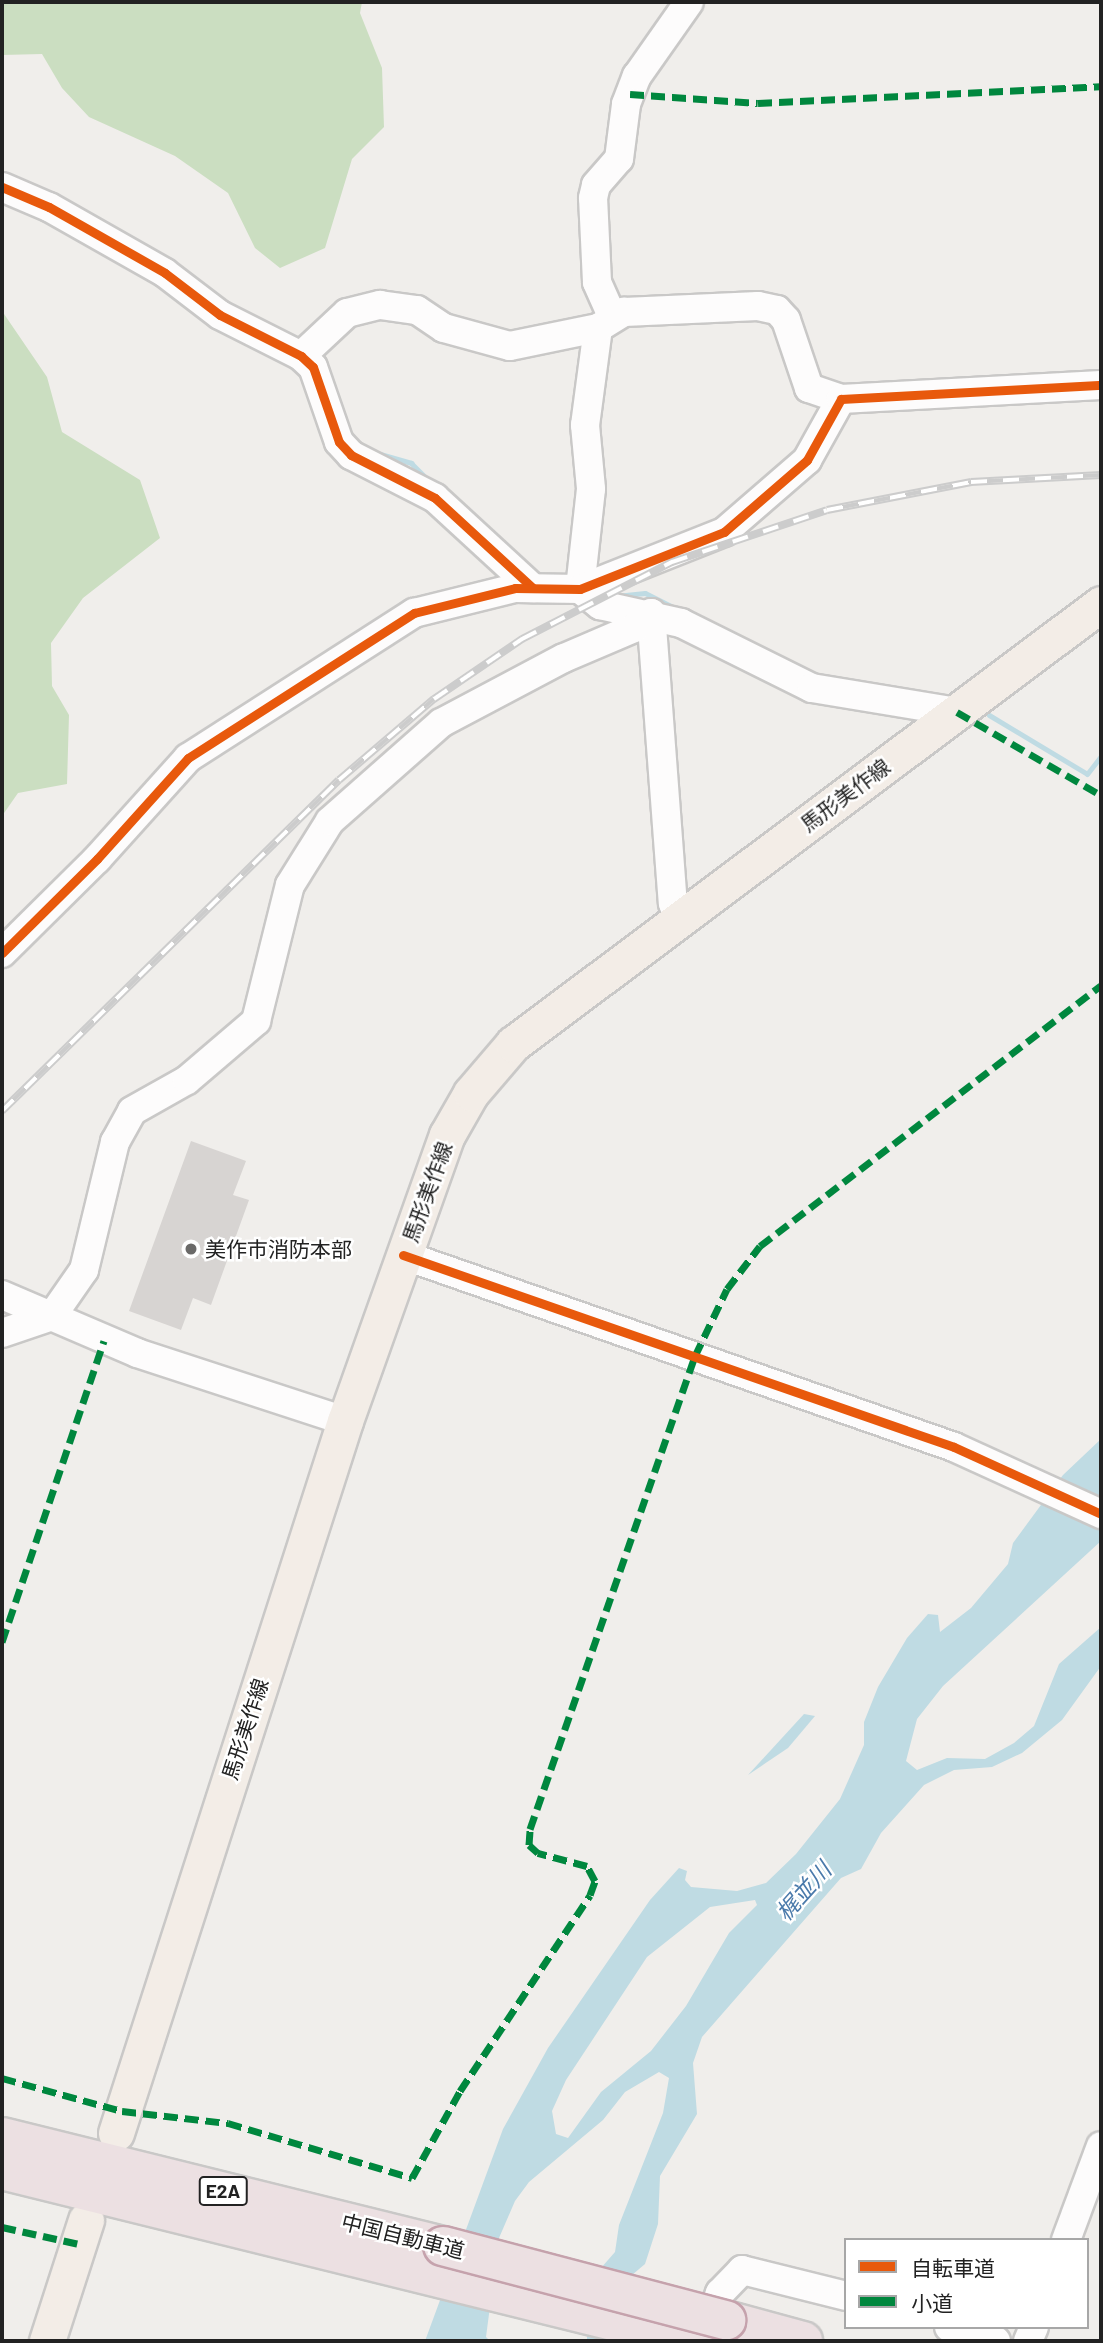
<!DOCTYPE html>
<meta charset="utf-8">
<style>
body{margin:0}
#map{position:relative;width:1103px;height:2343px;overflow:hidden;background:#f0eeeb;font-family:Barlow,"Noto Sans JP",sans-serif}
div>[style]{position:absolute}
[style*='--x']{left:calc(var(--x)*1px);top:calc(var(--y)*1px);width:calc(var(--w)*1px);rotate:calc(var(--a)*1deg)}
.forest>*{inset:0;background:#cbdec1}
.water>*{inset:0;background:#bfdbe3}
.stream>*{height:5px;margin:-2.5px;padding:0 2.5px;transform-origin:2.5px;border-radius:2.5px;background:#bfdbe3}
.building>*{inset:0;background:#d7d4d2}
.roads{filter:drop-shadow(2px 0 #c9c8c7) drop-shadow(-2px 0 #c9c8c7) drop-shadow(0 2px #c9c8c7) drop-shadow(0 -2px #c9c8c7)}
.minor>*{height:28px;margin:-14px;padding:0 14px;transform-origin:14px;border-radius:14px;background:#fdfcfc}
.major>*{height:35px;margin:-17.5px;padding:0 17.5px;transform-origin:17.5px;border-radius:17.5px;background:#f3ede7}
.highway>*{height:38px;margin:-19px;padding:0 19px;transform-origin:19px;border-radius:19px;background:#ece0e2}
.rail>*{height:8px;margin-top:-4px;transform-origin:0;background:repeating-linear-gradient(90deg,#fff 0 16px,#ccc 0 32px);box-sizing:border-box;border-block:2px solid #ccc}
.bridges{filter:drop-shadow(2px 0 #c5a2ac) drop-shadow(-2px 0 #c5a2ac) drop-shadow(0 2px #c5a2ac) drop-shadow(0 -2px #c5a2ac)}
.highway-bridge>*{height:38px;margin:-19px;padding:0 19px;transform-origin:19px;border-radius:19px;background:#ece0e2}
.quiet>*{height:7px;margin-top:-3.5px;transform-origin:0;background:repeating-linear-gradient(90deg,#00873e 0 14px,transparent 0 21px)}
.cycleway>*{height:9px;margin:-4.5px;padding:0 4.5px;transform-origin:4.5px;border-radius:4.5px;background:#e8590c}
.dots>*{width:19px;height:19px;translate:-50% -50%;box-sizing:border-box;border:4px solid #fff;border-radius:50%}
span{translate:-50% -50%;white-space:nowrap;text-align:center;line-height:1.15;-webkit-text-stroke:5px #fff;paint-order:stroke}
.shield-label span{padding:2px 5px;background:#fff;border:2px solid;border-radius:5px;-webkit-text-stroke-width:0}
.shield-label{font-size:19px;color:#222;font-weight:700}
.street-label{font-size:21px;color:#222}
.poi-label{font-size:21px;color:#222}
.left{translate:0 -50%;text-align:left}
.water-label{font-size:23px;color:#4a7aab;font-style:italic}
.frame{position:absolute;inset:0;border:4px solid #222;pointer-events:none}
.legend{position:absolute;left:844px;top:2238px;width:245px;height:91px;box-sizing:border-box;background:#fff;border:2px solid #a7a7a7;margin:0;padding:9px 12px;list-style:none;font-size:21px;color:#222}
.legend li{display:flex;align-items:center;gap:14px;height:35px}
.legend b{width:35px;border:2px solid #a7a7a7}
</style>
<div id="map">
<div class="forest">
<i style="clip-path:polygon(2px 2px,362px 2px,360px 13px,382px 68px,384px 127px,352px 159px,325px 248px,280px 268px,255px 248px,228px 193px,175px 156px,89px 117px,62px 88px,42px 54px,2px 55px)"></i>
<i style="clip-path:polygon(2px 311px,47px 377px,62px 432px,140px 480px,160px 538px,83px 598px,51px 643px,52px 686px,69px 715px,67px 784px,18px 793px,2px 816px)"></i>
</div>
<div class="water">
<i style="clip-path:polygon(evenodd,1101px 1439px,1101px 1541px,943px 1686px,917px 1719px,906px 1761px,917px 1770px,947px 1758px,985px 1759px,1014px 1743px,1034px 1726px,1059px 1664px,1101px 1627px,1101px 1666px,1062px 1720px,1022px 1753px,992px 1767px,954px 1770px,924px 1785px,881px 1833px,861px 1869px,841px 1878px,702px 2037px,693px 2063px,697px 2114px,660px 2176px,658px 2224px,645px 2264px,632px 2275px,621px 2341px,587px 2341px,587px 2332px,601px 2268px,615px 2252px,619px 2225px,663px 2113px,669px 2078px,659px 2072px,625px 2092px,603px 2120px,529px 2182px,515px 2201px,499px 2238px,486px 2337px,490px 2341px,425px 2341px,503px 2129px,548px 2048px,650px 1900px,679px 1868px,687px 1871px,685px 1880px,691px 1887px,737px 1891px,766px 1883px,796px 1854px,840px 1799px,864px 1745px,864px 1722px,878px 1687px,907px 1638px,928px 1614px,938px 1615px,940px 1632px,971px 1608px,1008px 1564px,1013px 1543px,1063px 1475px,1101px 1439px,755px 1900px,757px 1905px,729px 1933px,686px 2006px,651px 2051px,601px 2092px,568px 2138px,556px 2134px,552px 2111px,566px 2080px,647px 1957px,710px 1907px,755px 1900px)"></i>
<i style="clip-path:polygon(804px 1714px,815px 1716px,788px 1748px,748px 1775px)"></i>
</div>
<div class="stream">
<i style="--x:373;--y:452;--w:40;--a:16"></i>
<i style="--x:411;--y:463;--w:24;--a:45"></i>
<i style="--x:616;--y:596;--w:29;--a:-6"></i>
<i style="--x:645;--y:593;--w:40;--a:26.6"></i>
<i style="--x:989;--y:715;--w:114;--a:31"></i>
<i style="--x:1087;--y:774;--w:23;--a:-52"></i>
</div>
<div class="building">
<i style="clip-path:polygon(191px 1141px,246px 1161px,233px 1195px,249px 1200px,211px 1305px,193px 1298px,181px 1330px,129px 1311px)"></i>
</div>
<div class="roads">
<div class="minor">
<i style="--x:2;--y:187;--w:51;--a:23.1"></i>
<i style="--x:49;--y:207;--w:133;--a:29.6"></i>
<i style="--x:165;--y:273;--w:69;--a:37.4"></i>
<i style="--x:220;--y:315;--w:91;--a:26.8"></i>
<i style="--x:301;--y:356;--w:16;--a:43"></i>
<i style="--x:313;--y:367;--w:79;--a:70.9"></i>
<i style="--x:339;--y:442;--w:18;--a:47"></i>
<i style="--x:351;--y:455;--w:94;--a:27.1"></i>
<i style="--x:435;--y:498;--w:133;--a:42.6"></i>
<i style="--x:612;--y:316;--w:37;--a:-114"></i>
<i style="--x:597;--y:282;--w:84;--a:-92.7"></i>
<i style="--x:593;--y:198;--w:13;--a:-77"></i>
<i style="--x:596;--y:185;--w:35;--a:-49"></i>
<i style="--x:619;--y:159;--w:55;--a:-82.7"></i>
<i style="--x:626;--y:104;--w:30;--a:-69"></i>
<i style="--x:637;--y:76;--w:90;--a:-54.9"></i>
<i style="--x:598;--y:328;--w:98;--a:97.6"></i>
<i style="--x:585;--y:425;--w:64;--a:84.6"></i>
<i style="--x:591;--y:489;--w:101;--a:96.3"></i>
<i style="--x:580;--y:589;--w:26;--a:39"></i>
<i style="--x:600;--y:605;--w:83;--a:12.5"></i>
<i style="--x:681;--y:623;--w:146;--a:26.4"></i>
<i style="--x:812;--y:688;--w:147;--a:9.4"></i>
<i style="--x:301;--y:356;--w:63;--a:-43.1"></i>
<i style="--x:347;--y:313;--w:34;--a:-14"></i>
<i style="--x:380;--y:305;--w:37;--a:8"></i>
<i style="--x:417;--y:310;--w:32;--a:34"></i>
<i style="--x:444;--y:328;--w:68;--a:15.3"></i>
<i style="--x:510;--y:346;--w:90;--a:-11.6"></i>
<i style="--x:598;--y:328;--w:31;--a:-32"></i>
<i style="--x:624;--y:312;--w:134;--a:-2.6"></i>
<i style="--x:758;--y:306;--w:19;--a:12"></i>
<i style="--x:777;--y:310;--w:13;--a:48"></i>
<i style="--x:786;--y:320;--w:72;--a:71.3"></i>
<i style="--x:809;--y:388;--w:34;--a:19"></i>
<i style="--x:651;--y:613;--w:291;--a:85.7"></i>
<i style="--x:673;--y:903;--w:18;--a:71"></i>
<i style="--x:2;--y:953;--w:134;--a:-44.7"></i>
<i style="--x:97;--y:859;--w:136;--a:-48"></i>
<i style="--x:188;--y:758;--w:269;--a:-32.7"></i>
<i style="--x:414;--y:613;--w:104;--a:-13.9"></i>
<i style="--x:515;--y:588;--w:65;--a:0.9"></i>
<i style="--x:580;--y:589;--w:155;--a:-21.6"></i>
<i style="--x:724;--y:532;--w:110;--a:-40.9"></i>
<i style="--x:807;--y:460;--w:70;--a:-60.9"></i>
<i style="--x:841;--y:399;--w:260;--a:-3.1"></i>
<i style="--x:403;--y:1255;--w:583;--a:19.21"></i>
<i style="--x:954;--y:1447;--w:162;--a:24.5"></i>
<i style="--x:2;--y:1295;--w:147;--a:23.2"></i>
<i style="--x:137;--y:1353;--w:219;--a:18.1"></i>
<i style="--x:2;--y:1333;--w:53;--a:-18.8"></i>
<i style="--x:52;--y:1316;--w:56;--a:-55.2"></i>
<i style="--x:84;--y:1270;--w:132;--a:-76.4"></i>
<i style="--x:115;--y:1142;--w:35;--a:-61"></i>
<i style="--x:132;--y:1111;--w:63;--a:-29.4"></i>
<i style="--x:187;--y:1080;--w:91;--a:-40.5"></i>
<i style="--x:256;--y:1021;--w:140;--a:-76"></i>
<i style="--x:290;--y:885;--w:75;--a:-58"></i>
<i style="--x:330;--y:821;--w:148;--a:-41.4"></i>
<i style="--x:441;--y:723;--w:139;--a:-27.9"></i>
<i style="--x:564;--y:658;--w:76;--a:-23.2"></i>
<i style="--x:634;--y:628;--w:23;--a:-41"></i>
<i style="--x:1066;--y:2240;--w:100;--a:-69.6"></i>
<i style="--x:949;--y:2327;--w:49;--a:16.6"></i>
<i style="--x:705;--y:2332;--w:42;--a:-69"></i>
<i style="--x:720;--y:2293;--w:32;--a:-46"></i>
<i style="--x:742;--y:2270;--w:107;--a:14"></i>
<i style="--x:1028;--y:2341;--w:15;--a:-67"></i>
</div>
<div class="major">
<i style="--x:116;--y:2133;--w:748;--a:-72.17"></i>
<i style="--x:345;--y:1421;--w:304;--a:-70.4"></i>
<i style="--x:447;--y:1135;--w:48;--a:-60.3"></i>
<i style="--x:471;--y:1093;--w:65;--a:-49.4"></i>
<i style="--x:513;--y:1044;--w:734;--a:-36.81"></i>
<i style="--x:47;--y:2341;--w:127;--a:-72.1"></i>
</div>
<div class="highway">
<i style="--x:2;--y:2137;--w:454;--a:13.9"></i>
<i style="--x:2;--y:2170;--w:713;--a:13.88"></i>
<i style="--x:726;--y:2320;--w:80;--a:15.3"></i>
</div>
</div>
<div class="rail">
<i style="--x:2;--y:1111;--w:472;--a:-44.5"></i>
<i style="--x:339;--y:780;--w:125;--a:-40.5"></i>
<i style="--x:434;--y:699;--w:107;--a:-34.3"></i>
<i style="--x:522;--y:639;--w:169;--a:-27.2"></i>
<i style="--x:672;--y:562;--w:163;--a:-18.5"></i>
<i style="--x:827;--y:510;--w:147;--a:-11"></i>
<i style="--x:971;--y:482;--w:130;--a:-3.1"></i>
</div>
<div class="bridges">
<div class="highway-bridge">
<i style="--x:443;--y:2246;--w:293;--a:14.7"></i>
</div>
</div>
<div class="quiet">
<i style="--x:630;--y:94;--w:128;--a:4"></i>
<i style="--x:758;--y:103;--w:343;--a:-2.8"></i>
<i style="--x:957;--y:712;--w:166;--a:30"></i>
<i style="--x:2;--y:1642;--w:318;--a:-71.3"></i>
<i style="--x:2;--y:2078;--w:124;--a:15.4"></i>
<i style="--x:122;--y:2111;--w:107;--a:6.5"></i>
<i style="--x:228;--y:2123;--w:192;--a:16.6"></i>
<i style="--x:412;--y:2178;--w:99;--a:-61.1"></i>
<i style="--x:460;--y:2091;--w:235;--a:-56.4"></i>
<i style="--x:590;--y:1895;--w:15;--a:-70"></i>
<i style="--x:595;--y:1881;--w:17;--a:-118"></i>
<i style="--x:587;--y:1866;--w:51;--a:-165.1"></i>
<i style="--x:538;--y:1853;--w:12;--a:-138"></i>
<i style="--x:529;--y:1845;--w:16;--a:-86"></i>
<i style="--x:530;--y:1829;--w:501;--a:-70.77"></i>
<i style="--x:695;--y:1356;--w:74;--a:-64.5"></i>
<i style="--x:727;--y:1289;--w:54;--a:-52.5"></i>
<i style="--x:760;--y:1246;--w:429;--a:-37.4"></i>
<i style="--x:2;--y:2227;--w:79;--a:12.4"></i>
</div>
<div class="cycleway">
<i style="--x:2;--y:187;--w:51;--a:23.1"></i>
<i style="--x:49;--y:207;--w:133;--a:29.6"></i>
<i style="--x:165;--y:273;--w:69;--a:37.4"></i>
<i style="--x:220;--y:315;--w:91;--a:26.8"></i>
<i style="--x:301;--y:356;--w:16;--a:43"></i>
<i style="--x:313;--y:367;--w:79;--a:70.9"></i>
<i style="--x:339;--y:442;--w:18;--a:47"></i>
<i style="--x:351;--y:455;--w:94;--a:27.1"></i>
<i style="--x:435;--y:498;--w:133;--a:42.6"></i>
<i style="--x:2;--y:953;--w:134;--a:-44.7"></i>
<i style="--x:97;--y:859;--w:136;--a:-48"></i>
<i style="--x:188;--y:758;--w:269;--a:-32.7"></i>
<i style="--x:414;--y:613;--w:104;--a:-13.9"></i>
<i style="--x:515;--y:588;--w:65;--a:0.9"></i>
<i style="--x:580;--y:589;--w:155;--a:-21.6"></i>
<i style="--x:724;--y:532;--w:110;--a:-40.9"></i>
<i style="--x:807;--y:460;--w:70;--a:-60.9"></i>
<i style="--x:841;--y:399;--w:260;--a:-3.1"></i>
<i style="--x:403;--y:1255;--w:583;--a:19.21"></i>
<i style="--x:954;--y:1447;--w:162;--a:24.5"></i>
</div>
<div class="dots">
<i style="left:191px;top:1249px;background:#6a6968"></i>
</div>
<div class="shield-label">
<span style="left:223px;top:2191px">E2A</span>
</div>
<div class="street-label">
<span style="left:845px;top:795px;rotate:-37deg">馬形美作線</span>
<span style="left:427px;top:1192px;rotate:-70deg">馬形美作線</span>
<span style="left:245px;top:1729px;rotate:-72deg">馬形美作線</span>
<span style="left:403px;top:2236px;rotate:14deg">中国自動車道</span>
</div>
<div class="poi-label">
<span class="left" style="left:205px;top:1249px">美作市消防本部</span>
</div>
<div class="water-label">
<span style="left:803px;top:1891px;rotate:-48deg">梶並川</span>
</div>
<div class="frame"></div>
<ul class="legend">
<li><b style="height:9px;background:#e8590c"></b>自転車道</li>
<li><b style="height:9px;background:#00873e"></b>小道</li>
</ul>
</div>
